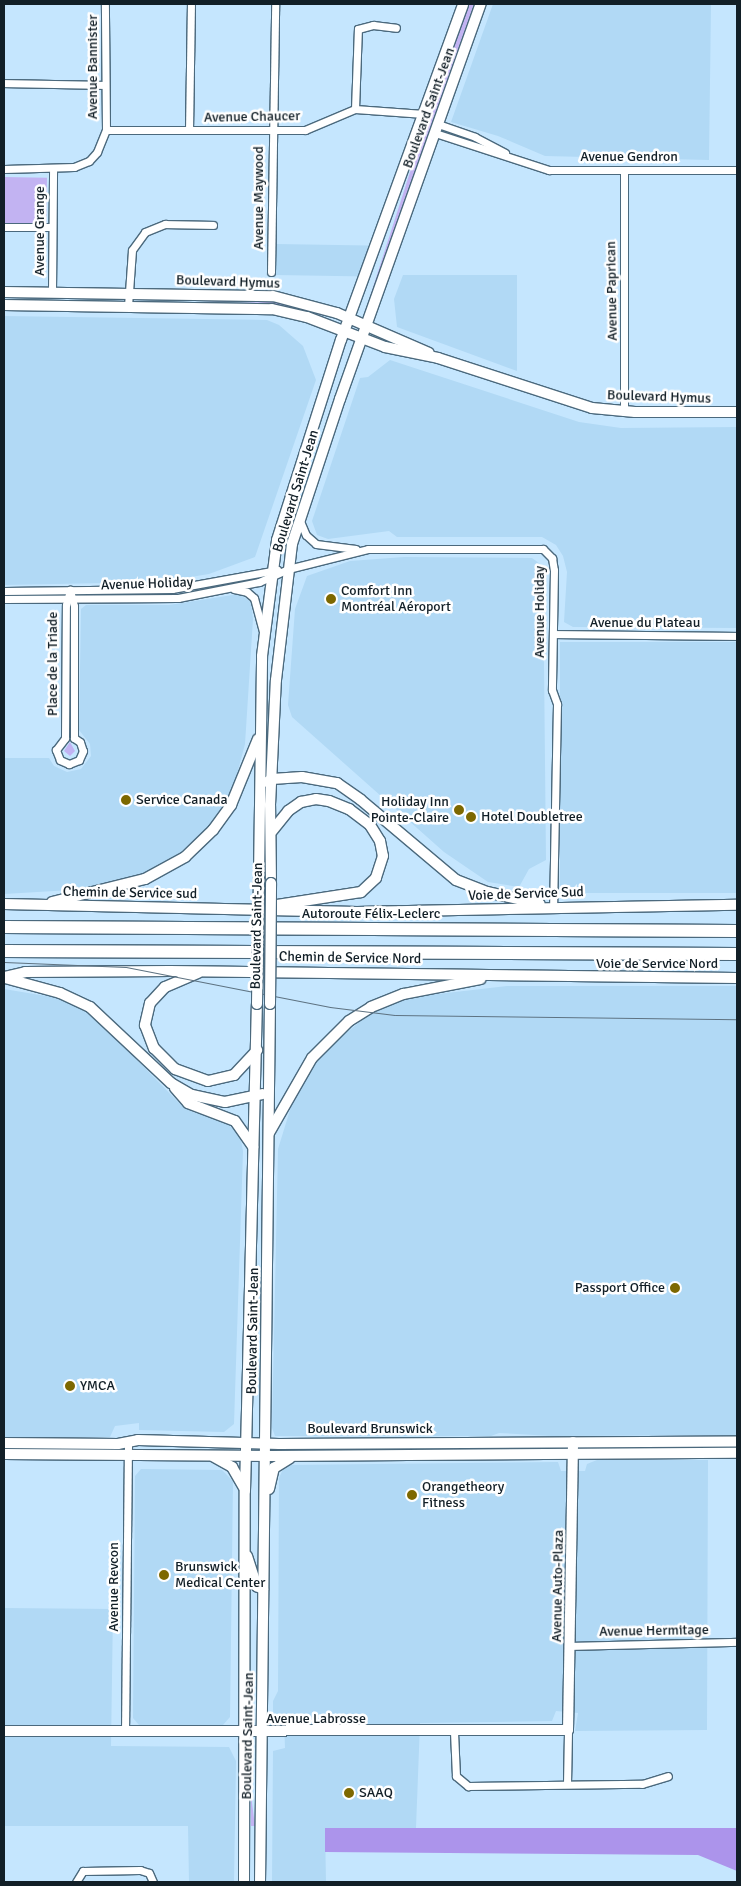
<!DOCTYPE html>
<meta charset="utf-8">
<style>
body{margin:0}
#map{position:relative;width:741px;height:1886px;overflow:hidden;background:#c5e6fe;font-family:Signika,sans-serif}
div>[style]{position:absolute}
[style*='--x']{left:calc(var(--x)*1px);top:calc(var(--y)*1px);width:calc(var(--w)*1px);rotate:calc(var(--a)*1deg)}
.built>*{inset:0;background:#b1d9f5;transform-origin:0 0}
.green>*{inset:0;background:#c2b3f2;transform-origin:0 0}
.forest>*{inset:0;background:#ac94eb}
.roads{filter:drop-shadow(1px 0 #4b697d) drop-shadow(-1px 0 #4b697d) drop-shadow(0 1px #4b697d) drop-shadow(0 -1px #4b697d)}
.street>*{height:7px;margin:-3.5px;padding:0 3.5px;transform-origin:3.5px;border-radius:3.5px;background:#fff}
.secondary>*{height:10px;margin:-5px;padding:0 5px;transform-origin:5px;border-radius:5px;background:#fff}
.highway>*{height:12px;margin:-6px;padding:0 6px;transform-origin:6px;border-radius:6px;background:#fff}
.tram>*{height:1px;margin:-0.5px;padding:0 0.5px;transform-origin:0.5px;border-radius:0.5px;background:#5d7281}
.bridges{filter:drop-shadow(1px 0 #4b697d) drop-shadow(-1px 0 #4b697d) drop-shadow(0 1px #4b697d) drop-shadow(0 -1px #4b697d)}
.secondary-bridge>*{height:10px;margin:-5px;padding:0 5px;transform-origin:5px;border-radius:5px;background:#fff}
.dots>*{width:14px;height:14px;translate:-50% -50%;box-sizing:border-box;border:2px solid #fff;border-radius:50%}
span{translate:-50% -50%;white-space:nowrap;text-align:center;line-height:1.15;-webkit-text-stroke:5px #fff;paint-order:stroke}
.street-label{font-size:14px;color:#121f27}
.poi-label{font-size:14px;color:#121f27}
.left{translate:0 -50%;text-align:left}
.right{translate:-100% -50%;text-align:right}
.frame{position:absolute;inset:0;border:5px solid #121f27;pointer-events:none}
</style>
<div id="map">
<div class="built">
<i style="clip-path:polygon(493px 4px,711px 4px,709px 160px,545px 156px,498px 136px,451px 122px)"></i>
<i style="left:276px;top:244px;width:92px;height:31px;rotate:1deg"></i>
<i style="clip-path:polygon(403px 275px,517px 275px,517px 371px,397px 327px,394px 299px)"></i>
<i style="clip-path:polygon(4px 316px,267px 320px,279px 325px,303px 346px,316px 380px,255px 557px,209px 574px,160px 582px,4px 585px)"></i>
<i style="clip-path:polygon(390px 360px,579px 422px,621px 428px,737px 427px,737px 628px,573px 627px,564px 622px,567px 572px,563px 556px,556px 545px,542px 537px,397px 537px,389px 531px,328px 539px,317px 535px,312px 521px,360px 378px,368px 377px)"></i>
<i style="clip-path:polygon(404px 557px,532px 558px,543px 566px,546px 860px,529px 869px,519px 887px,488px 882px,444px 852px,292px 717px,288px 705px,295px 609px,307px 576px,350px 561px)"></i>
<i style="clip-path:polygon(239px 594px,251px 602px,253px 619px,245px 744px,233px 789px,212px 823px,172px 860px,137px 877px,71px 890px,4px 894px,4px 758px,49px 758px,54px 766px,67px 772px,81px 769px,91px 756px,90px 744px,79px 730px,81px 609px,86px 605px,169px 605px)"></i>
<i style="left:560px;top:642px;width:177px;height:251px"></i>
<i style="clip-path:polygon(507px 986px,737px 986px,737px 1435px,552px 1436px,499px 1433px,491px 1436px,275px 1436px,272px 1428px,278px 1149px,294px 1097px,325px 1050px,372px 1012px,412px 997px)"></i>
<i style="clip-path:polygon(4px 989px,58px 998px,92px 1014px,181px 1105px,195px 1113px,221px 1118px,240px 1135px,243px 1151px,234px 1424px,224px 1432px,139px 1430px,139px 1423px,115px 1426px,110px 1437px,4px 1437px)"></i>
<i style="clip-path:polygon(597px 1460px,708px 1460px,707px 1730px,575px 1731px,578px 1713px,556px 1711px,552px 1721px,420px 1723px,416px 1828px,325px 1828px,326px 1882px,272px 1882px,273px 1751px,285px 1748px,284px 1721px,273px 1721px,273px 1701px,278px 1691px,279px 1478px,283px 1469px,288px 1465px,558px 1462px,561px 1471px,585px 1471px,587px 1464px)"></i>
<i style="clip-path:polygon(141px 1469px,222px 1470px,233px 1481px,230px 1717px,223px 1725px,139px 1725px,133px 1718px,135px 1476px)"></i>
<i style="clip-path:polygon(4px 1608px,113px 1609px,111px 1746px,229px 1747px,236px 1761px,234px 1882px,189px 1882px,188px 1826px,4px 1826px)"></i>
</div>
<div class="green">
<i style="clip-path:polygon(469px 4px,474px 4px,366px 309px,412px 166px)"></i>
<i style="left:4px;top:177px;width:43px;height:46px;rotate:1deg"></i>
<i style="clip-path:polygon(140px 299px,272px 301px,335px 318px,266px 303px)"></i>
<i style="clip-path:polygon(70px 684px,70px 742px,75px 751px,70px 756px,64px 751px,70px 742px)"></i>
<i style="clip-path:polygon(737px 1446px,737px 1448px,586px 1448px,586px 1447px)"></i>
<i style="clip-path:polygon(251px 1750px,252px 1803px,255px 1826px,251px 1826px)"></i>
</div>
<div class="forest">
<i style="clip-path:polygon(325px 1828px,737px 1828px,737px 1871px,698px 1855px,325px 1852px)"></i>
</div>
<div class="roads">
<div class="street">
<i style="--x:4;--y:83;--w:100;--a:1.1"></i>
<i style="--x:355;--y:109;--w:80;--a:-87.9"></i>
<i style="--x:358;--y:29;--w:16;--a:-15"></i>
<i style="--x:373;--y:25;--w:23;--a:7"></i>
<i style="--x:438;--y:124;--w:39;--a:19"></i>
<i style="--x:475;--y:137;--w:34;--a:28"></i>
<i style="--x:106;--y:130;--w:199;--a:0"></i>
<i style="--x:305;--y:130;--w:54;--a:-22.8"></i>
<i style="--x:355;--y:109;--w:69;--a:4.1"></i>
<i style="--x:189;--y:130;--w:126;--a:-89.1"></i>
<i style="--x:435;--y:133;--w:120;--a:18"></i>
<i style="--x:549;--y:170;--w:188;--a:0"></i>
<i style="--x:4;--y:169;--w:70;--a:-1.6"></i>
<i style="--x:74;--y:167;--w:16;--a:-22"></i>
<i style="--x:89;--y:161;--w:12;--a:-48"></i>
<i style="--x:97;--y:152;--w:24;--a:-68"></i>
<i style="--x:106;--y:130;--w:126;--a:-90.5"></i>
<i style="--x:624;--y:170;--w:242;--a:90"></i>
<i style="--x:4;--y:227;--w:48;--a:0"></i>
<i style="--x:271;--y:272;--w:268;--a:-89.1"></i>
<i style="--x:52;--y:292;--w:122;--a:-89.5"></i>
<i style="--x:128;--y:306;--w:56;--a:-85.9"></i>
<i style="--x:132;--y:250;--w:22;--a:-54"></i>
<i style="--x:145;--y:232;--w:22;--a:-22"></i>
<i style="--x:165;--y:224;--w:48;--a:1.2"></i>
<i style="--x:300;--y:521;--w:15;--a:67"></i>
<i style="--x:306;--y:535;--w:13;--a:42"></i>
<i style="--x:316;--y:544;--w:40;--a:7.1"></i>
<i style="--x:234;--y:589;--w:13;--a:13"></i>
<i style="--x:247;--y:592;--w:9;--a:41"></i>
<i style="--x:254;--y:598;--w:34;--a:75"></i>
<i style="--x:70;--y:590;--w:16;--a:76"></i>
<i style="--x:74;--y:606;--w:132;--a:90"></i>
<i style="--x:74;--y:738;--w:7;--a:34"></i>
<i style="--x:80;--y:742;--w:9;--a:72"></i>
<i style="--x:83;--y:751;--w:10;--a:114"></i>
<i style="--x:79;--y:760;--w:11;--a:158"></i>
<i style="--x:69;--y:764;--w:10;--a:-156"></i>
<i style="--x:60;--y:760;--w:11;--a:-112"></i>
<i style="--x:56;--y:750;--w:15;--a:-53"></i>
<i style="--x:65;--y:738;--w:133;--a:-89.6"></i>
<i style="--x:66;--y:605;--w:16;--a:-75"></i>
<i style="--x:4;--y:591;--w:168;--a:-0.7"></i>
<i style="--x:172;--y:589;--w:107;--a:-10.3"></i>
<i style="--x:4;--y:599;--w:174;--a:-0.3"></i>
<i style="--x:178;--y:598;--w:83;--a:-11.2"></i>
<i style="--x:259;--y:582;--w:32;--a:-24"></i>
<i style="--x:288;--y:569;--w:82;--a:-14"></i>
<i style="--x:368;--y:549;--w:175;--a:0"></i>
<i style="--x:543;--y:549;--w:13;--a:45"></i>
<i style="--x:552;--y:558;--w:12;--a:81"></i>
<i style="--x:554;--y:570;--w:120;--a:91"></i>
<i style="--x:552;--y:690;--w:15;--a:70"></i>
<i style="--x:557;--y:704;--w:203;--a:91.1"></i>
<i style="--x:554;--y:634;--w:183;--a:0.6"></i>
<i style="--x:571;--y:1646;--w:166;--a:-1.4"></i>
<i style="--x:125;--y:1732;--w:290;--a:-89.4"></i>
<i style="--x:454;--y:1732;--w:44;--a:87.4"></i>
<i style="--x:456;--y:1776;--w:16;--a:40"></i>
<i style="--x:468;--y:1786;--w:174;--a:-0.7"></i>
<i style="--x:642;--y:1784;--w:27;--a:-17"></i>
<i style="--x:567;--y:1784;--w:54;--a:-88.9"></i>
<i style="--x:76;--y:1882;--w:13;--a:-58"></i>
<i style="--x:83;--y:1871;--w:57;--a:-1"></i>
<i style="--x:140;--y:1870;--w:9;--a:18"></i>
<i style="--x:149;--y:1873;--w:10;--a:66"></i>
</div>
<div class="secondary">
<i style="--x:4;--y:292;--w:269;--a:0.9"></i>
<i style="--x:273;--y:296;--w:66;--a:14.9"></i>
<i style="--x:337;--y:313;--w:100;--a:23.5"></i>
<i style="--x:4;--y:305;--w:268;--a:0.9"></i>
<i style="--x:272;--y:309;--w:36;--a:13"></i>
<i style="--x:307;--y:317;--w:84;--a:21"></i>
<i style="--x:385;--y:347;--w:54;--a:11.7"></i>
<i style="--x:438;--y:358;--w:162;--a:18"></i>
<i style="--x:592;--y:408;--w:43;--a:5.3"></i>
<i style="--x:635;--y:412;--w:102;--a:0"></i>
<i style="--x:267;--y:782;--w:6;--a:-31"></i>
<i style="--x:272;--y:779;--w:30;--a:-4"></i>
<i style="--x:302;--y:777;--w:36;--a:10"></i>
<i style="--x:337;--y:783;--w:29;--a:35"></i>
<i style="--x:361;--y:800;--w:124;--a:40.1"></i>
<i style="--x:456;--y:880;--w:33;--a:21"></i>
<i style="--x:487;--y:892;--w:54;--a:12.8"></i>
<i style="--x:272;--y:831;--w:26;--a:-51"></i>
<i style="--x:288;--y:811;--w:16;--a:-35"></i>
<i style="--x:301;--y:802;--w:15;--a:-11"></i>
<i style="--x:316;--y:799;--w:13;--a:9"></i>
<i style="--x:329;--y:801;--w:22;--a:22"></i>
<i style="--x:349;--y:809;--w:26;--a:37"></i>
<i style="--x:370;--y:825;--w:19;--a:58"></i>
<i style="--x:380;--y:841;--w:15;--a:79"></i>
<i style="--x:383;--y:856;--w:23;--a:108"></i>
<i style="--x:376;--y:878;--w:21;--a:137"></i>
<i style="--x:361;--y:892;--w:85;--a:171.2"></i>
<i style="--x:259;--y:877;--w:221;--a:-89.2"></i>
<i style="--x:262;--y:656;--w:117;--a:-82.6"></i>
<i style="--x:277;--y:540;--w:210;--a:-72.3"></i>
<i style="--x:341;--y:340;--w:357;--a:-70"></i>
<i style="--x:271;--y:883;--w:78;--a:-90.7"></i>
<i style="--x:270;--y:805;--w:125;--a:-87.3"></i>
<i style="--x:276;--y:680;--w:137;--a:-83.3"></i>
<i style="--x:292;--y:544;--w:153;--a:-71.7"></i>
<i style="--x:340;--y:399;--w:419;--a:-70.4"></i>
<i style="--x:52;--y:902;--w:96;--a:-13.9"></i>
<i style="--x:145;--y:879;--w:46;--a:-28.8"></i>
<i style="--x:185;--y:857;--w:39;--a:-44"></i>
<i style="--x:213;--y:830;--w:31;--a:-54"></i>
<i style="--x:231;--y:805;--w:71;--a:-67.8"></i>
<i style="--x:4;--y:904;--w:353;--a:1.3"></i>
<i style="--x:357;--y:912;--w:380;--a:-1.1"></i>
<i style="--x:198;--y:973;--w:36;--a:157"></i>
<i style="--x:165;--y:987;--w:22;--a:133"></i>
<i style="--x:150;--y:1003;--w:23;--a:103"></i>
<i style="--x:145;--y:1025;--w:25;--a:69"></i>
<i style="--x:154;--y:1048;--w:30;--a:45"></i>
<i style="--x:175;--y:1069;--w:35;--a:20"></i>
<i style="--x:208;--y:1081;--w:27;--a:-13"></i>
<i style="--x:234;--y:1075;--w:34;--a:-47"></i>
<i style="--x:4;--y:977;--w:22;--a:-13"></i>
<i style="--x:25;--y:972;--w:145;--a:-0.4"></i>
<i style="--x:170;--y:971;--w:567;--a:0.71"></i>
<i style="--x:5;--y:978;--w:57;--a:15.3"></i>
<i style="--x:60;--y:993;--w:33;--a:25"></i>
<i style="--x:90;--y:1007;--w:111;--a:43.2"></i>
<i style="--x:171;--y:1083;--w:24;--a:30"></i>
<i style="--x:192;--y:1095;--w:34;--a:12"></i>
<i style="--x:225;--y:1102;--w:38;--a:-12"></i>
<i style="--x:175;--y:1088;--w:20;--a:49"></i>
<i style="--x:188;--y:1103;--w:50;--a:21"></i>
<i style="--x:235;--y:1121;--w:32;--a:55"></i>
<i style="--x:269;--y:1133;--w:86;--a:-60.2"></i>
<i style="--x:312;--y:1058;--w:52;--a:-45"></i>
<i style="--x:349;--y:1021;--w:26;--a:-32"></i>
<i style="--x:371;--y:1007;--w:35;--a:-22"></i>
<i style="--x:404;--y:994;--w:78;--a:-11"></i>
<i style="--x:4;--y:1443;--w:114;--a:0.5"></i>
<i style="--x:118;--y:1444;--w:20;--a:-11"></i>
<i style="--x:138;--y:1440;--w:141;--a:1.6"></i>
<i style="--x:279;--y:1444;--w:458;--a:-0.3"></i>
<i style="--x:4;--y:1454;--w:269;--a:0.4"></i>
<i style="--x:273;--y:1456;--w:464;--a:-0.4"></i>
<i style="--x:214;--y:1457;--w:21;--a:29"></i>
<i style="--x:232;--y:1467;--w:24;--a:60"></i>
<i style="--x:269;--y:1489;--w:22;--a:-77"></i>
<i style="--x:274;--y:1468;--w:19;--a:-32"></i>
<i style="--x:247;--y:1556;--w:32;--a:72"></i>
<i style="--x:257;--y:1586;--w:7;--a:27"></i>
<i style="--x:4;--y:1731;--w:564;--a:-0.1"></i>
<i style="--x:568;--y:1730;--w:288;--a:-89"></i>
<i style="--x:244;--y:1882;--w:391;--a:-89.9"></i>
<i style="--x:245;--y:1491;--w:487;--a:-88.6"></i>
<i style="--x:260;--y:1882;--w:878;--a:-89.35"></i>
</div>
<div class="highway">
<i style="--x:4;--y:927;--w:733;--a:0.31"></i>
<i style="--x:4;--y:951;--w:733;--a:0.23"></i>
</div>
</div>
<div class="tram">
<i style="--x:4;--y:962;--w:122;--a:2.3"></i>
<i style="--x:126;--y:967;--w:208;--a:11.1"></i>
<i style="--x:330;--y:1007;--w:65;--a:7"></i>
<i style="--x:395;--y:1015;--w:342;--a:0.7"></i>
</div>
<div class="bridges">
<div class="secondary-bridge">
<i style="--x:257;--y:1004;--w:127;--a:-89.1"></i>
<i style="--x:270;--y:1004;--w:121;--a:-89.5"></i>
</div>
</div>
<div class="dots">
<i style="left:331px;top:599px;background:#7d6800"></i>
<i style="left:126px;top:800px;background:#7d6800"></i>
<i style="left:459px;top:810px;background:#7d6800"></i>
<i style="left:471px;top:817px;background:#7d6800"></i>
<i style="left:675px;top:1288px;background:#7d6800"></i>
<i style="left:70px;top:1386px;background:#7d6800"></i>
<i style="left:412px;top:1495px;background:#7d6800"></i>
<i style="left:164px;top:1575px;background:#7d6800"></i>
<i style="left:349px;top:1793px;background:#7d6800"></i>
</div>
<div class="street-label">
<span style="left:93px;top:67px;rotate:-90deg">Avenue Bannister</span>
<span style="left:429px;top:108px;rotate:-70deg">Boulevard Saint-Jean</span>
<span style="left:252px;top:117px;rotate:-1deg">Avenue Chaucer</span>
<span style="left:629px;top:157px">Avenue Gendron</span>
<span style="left:259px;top:198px;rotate:-90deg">Avenue Maywood</span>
<span style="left:40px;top:231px;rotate:-90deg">Avenue Grange</span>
<span style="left:228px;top:282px;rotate:2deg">Boulevard Hymus</span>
<span style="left:612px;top:291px;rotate:-91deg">Avenue Paprican</span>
<span style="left:659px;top:397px;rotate:2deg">Boulevard Hymus</span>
<span style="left:296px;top:491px;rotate:-73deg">Boulevard Saint-Jean</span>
<span style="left:147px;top:584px;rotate:-2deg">Avenue Holiday</span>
<span style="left:540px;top:612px;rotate:-90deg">Avenue Holiday</span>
<span style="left:645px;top:623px">Avenue du Plateau</span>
<span style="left:53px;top:664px;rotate:-90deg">Place de la Triade</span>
<span style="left:130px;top:893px;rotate:1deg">Chemin de Service sud</span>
<span style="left:526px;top:894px;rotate:-2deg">Voie de Service Sud</span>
<span style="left:371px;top:914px">Autoroute Félix-Leclerc</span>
<span style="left:257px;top:926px;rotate:-89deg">Boulevard Saint-Jean</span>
<span style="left:350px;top:958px;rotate:1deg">Chemin de Service Nord</span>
<span style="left:657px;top:964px">Voie de Service Nord</span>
<span style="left:253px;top:1331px;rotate:-89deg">Boulevard Saint-Jean</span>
<span style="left:370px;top:1429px">Boulevard Brunswick</span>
<span style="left:558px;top:1586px;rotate:-89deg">Avenue Auto-Plaza</span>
<span style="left:114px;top:1587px;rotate:-90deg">Avenue Revcon</span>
<span style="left:654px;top:1631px;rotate:-1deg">Avenue Hermitage</span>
<span style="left:316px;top:1719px">Avenue Labrosse</span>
<span style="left:248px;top:1736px;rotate:-89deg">Boulevard Saint-Jean</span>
</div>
<div class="poi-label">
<span class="left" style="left:341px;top:599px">Comfort Inn<br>Montréal Aéroport</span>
<span class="left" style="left:136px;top:800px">Service Canada</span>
<span class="right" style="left:449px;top:810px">Holiday Inn<br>Pointe-Claire</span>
<span class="left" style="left:481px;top:817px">Hotel Doubletree</span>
<span class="right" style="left:665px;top:1288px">Passport Office</span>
<span class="left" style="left:80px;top:1386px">YMCA</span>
<span class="left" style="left:422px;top:1495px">Orangetheory<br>Fitness</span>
<span class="left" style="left:175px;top:1575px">Brunswick<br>Medical Center</span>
<span class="left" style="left:359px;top:1793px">SAAQ</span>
</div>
<div class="frame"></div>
</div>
